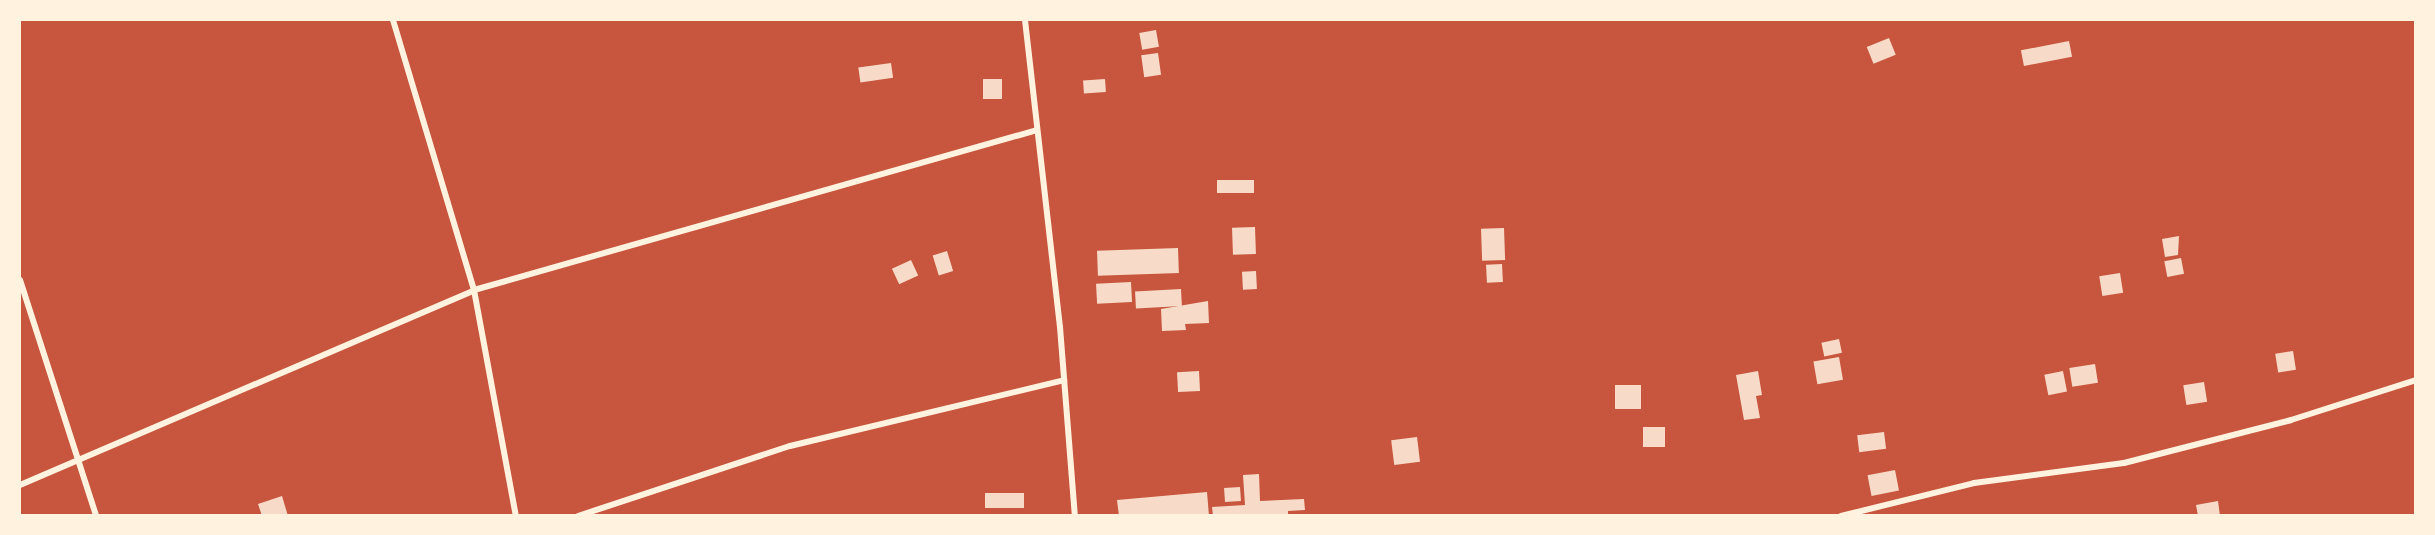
<!DOCTYPE html>
<style>
body{margin:0}
#map{position:relative;width:2435px;height:535px;overflow:hidden;background:#c8553d;font-family:"DM Sans",sans-serif}
div>[style]{position:absolute}
[style*='--x']{left:calc(var(--x)*1px);top:calc(var(--y)*1px);width:calc(var(--w)*1px);rotate:calc(var(--a)*1deg)}
.building>*{inset:0;background:#f7dbc8;transform-origin:0 0}
.minor>*{height:6px;margin:-3px;padding:0 3px;transform-origin:3px;border-radius:3px;background:#fff3e0}
span{translate:-50% -50%;white-space:nowrap;text-align:center;line-height:1.15;-webkit-text-stroke:6px #fff3e0;paint-order:stroke}
.frame{position:absolute;inset:0;border:21px solid #fff3e0;pointer-events:none}
</style>
<div id="map">
<div class="building">
<i style="left:1156px;top:30px;width:17px;height:17px;rotate:80deg"></i>
<i style="left:1889px;top:38px;width:18px;height:24px;rotate:68deg"></i>
<i style="left:2069px;top:41px;width:16px;height:49px;rotate:79deg"></i>
<i style="left:1158px;top:53px;width:22px;height:17px;rotate:82deg"></i>
<i style="left:891px;top:63px;width:15px;height:33px;rotate:82deg"></i>
<i style="left:983px;top:79px;width:19px;height:20px"></i>
<i style="left:1105px;top:79px;width:13px;height:22px;rotate:86deg"></i>
<i style="left:1254px;top:180px;width:13px;height:37px;rotate:90deg"></i>
<i style="left:1255px;top:227px;width:27px;height:23px;rotate:88deg"></i>
<i style="left:1504px;top:228px;width:32px;height:23px;rotate:88deg"></i>
<i style="clip-path:polygon(2179px 236px,2178px 255px,2165px 257px,2162px 239px)"></i>
<i style="left:1178px;top:248px;width:25px;height:81px;rotate:88deg"></i>
<i style="left:947px;top:251px;width:21px;height:15px;rotate:73deg"></i>
<i style="left:2181px;top:258px;width:16px;height:17px;rotate:79deg"></i>
<i style="left:911px;top:260px;width:17px;height:21px;rotate:65deg"></i>
<i style="left:1502px;top:264px;width:18px;height:16px;rotate:87deg"></i>
<i style="left:1256px;top:271px;width:18px;height:14px;rotate:87deg"></i>
<i style="left:2120px;top:273px;width:20px;height:21px;rotate:81deg"></i>
<i style="left:1131px;top:282px;width:20px;height:35px;rotate:87deg"></i>
<i style="left:1181px;top:289px;width:17px;height:46px;rotate:87deg"></i>
<i style="clip-path:polygon(1208px 301px,1209px 323px,1185px 324px,1186px 330px,1162px 331px,1161px 309px)"></i>
<i style="left:1839px;top:339px;width:14px;height:18px;rotate:78deg"></i>
<i style="left:2293px;top:351px;width:19px;height:18px;rotate:81deg"></i>
<i style="left:1839px;top:357px;width:23px;height:26px;rotate:80deg"></i>
<i style="left:2095px;top:364px;width:19px;height:26px;rotate:81deg"></i>
<i style="left:1199px;top:371px;width:20px;height:22px;rotate:87deg"></i>
<i style="clip-path:polygon(1758px 371px,1762px 395px,1756px 396px,1760px 418px,1744px 420px,1736px 375px)"></i>
<i style="left:2063px;top:371px;width:21px;height:19px;rotate:79deg"></i>
<i style="left:2204px;top:382px;width:20px;height:21px;rotate:81deg"></i>
<i style="left:1615px;top:385px;width:26px;height:24px"></i>
<i style="left:1643px;top:427px;width:22px;height:20px"></i>
<i style="left:1884px;top:432px;width:17px;height:27px;rotate:83deg"></i>
<i style="left:1417px;top:437px;width:25px;height:26px;rotate:83deg"></i>
<i style="left:1895px;top:470px;width:21px;height:28px;rotate:79deg"></i>
<i style="clip-path:polygon(1259px 474px,1260px 501px,1304px 499px,1305px 510px,1288px 511px,1288px 516px,1213px 516px,1212px 507px,1245px 505px,1243px 475px)"></i>
<i style="left:1240px;top:487px;width:14px;height:16px;rotate:86deg"></i>
<i style="clip-path:polygon(1207px 492px,1209px 516px,1119px 516px,1117px 500px)"></i>
<i style="left:1024px;top:493px;width:15px;height:39px;rotate:90deg"></i>
<i style="clip-path:polygon(282px 496px,288px 516px,262px 516px,258px 504px)"></i>
<i style="clip-path:polygon(2218px 501px,2220px 516px,2198px 516px,2196px 505px)"></i>
</div>
<div class="minor">
<i style="--x:393;--y:20;--w:282;--a:73.3"></i>
<i style="--x:474;--y:290;--w:230;--a:79.5"></i>
<i style="--x:1025;--y:20;--w:309;--a:83.5"></i>
<i style="--x:1060;--y:327;--w:190;--a:85.5"></i>
<i style="--x:20;--y:280;--w:248;--a:72.1"></i>
<i style="--x:20;--y:485;--w:494;--a:-23.2"></i>
<i style="--x:474;--y:290;--w:585;--a:-15.86"></i>
<i style="--x:578;--y:516;--w:223;--a:-18.3"></i>
<i style="--x:790;--y:446;--w:282;--a:-13.5"></i>
<i style="--x:1841;--y:516;--w:137;--a:-13.9"></i>
<i style="--x:1974;--y:483;--w:151;--a:-7.6"></i>
<i style="--x:2124;--y:463;--w:172;--a:-14.4"></i>
<i style="--x:2291;--y:420;--w:131;--a:-17.7"></i>
</div>
<div class="frame"></div>
</div>
